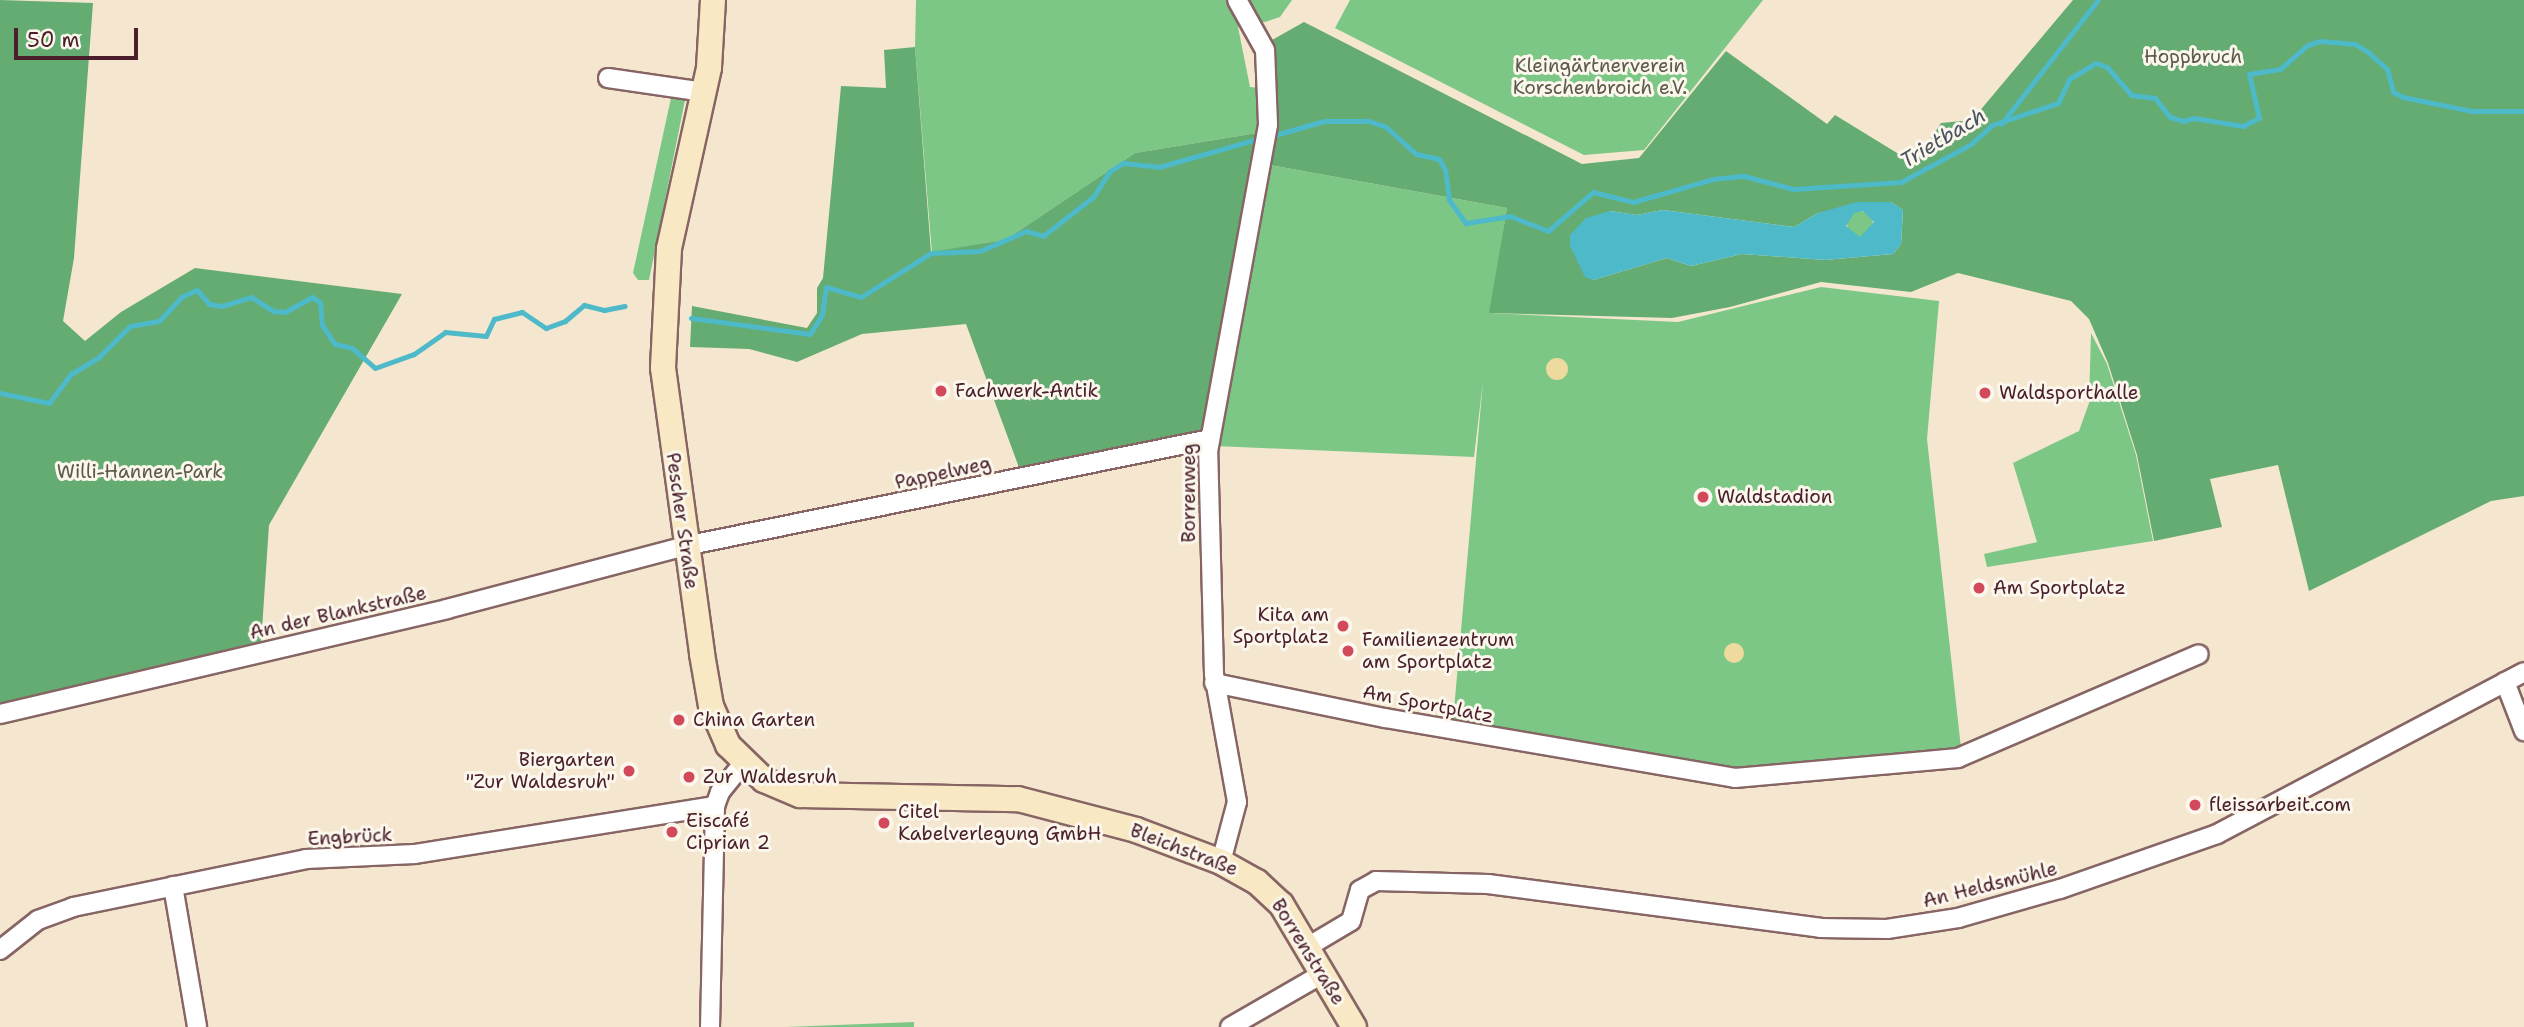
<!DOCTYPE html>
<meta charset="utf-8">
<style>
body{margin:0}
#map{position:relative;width:2524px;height:1027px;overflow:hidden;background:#f5e7cf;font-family:"Shantell Sans",sans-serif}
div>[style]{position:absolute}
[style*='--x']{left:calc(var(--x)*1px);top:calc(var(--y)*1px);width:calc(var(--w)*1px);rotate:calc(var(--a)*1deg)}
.green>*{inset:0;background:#7cc785}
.round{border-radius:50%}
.forest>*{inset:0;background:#65ac72}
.sand>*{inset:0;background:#eeda9e}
.water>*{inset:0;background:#4db9c9}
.stream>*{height:5px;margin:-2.5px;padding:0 2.5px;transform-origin:2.5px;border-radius:2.5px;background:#4db9c9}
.roads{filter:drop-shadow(2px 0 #866564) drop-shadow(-2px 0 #866564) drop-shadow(0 2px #866564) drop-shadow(0 -2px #866564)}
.street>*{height:18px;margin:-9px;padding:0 9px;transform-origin:9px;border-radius:9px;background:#fff}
.secondary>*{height:24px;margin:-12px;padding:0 12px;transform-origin:12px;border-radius:12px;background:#f8e8c3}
.dots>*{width:19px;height:19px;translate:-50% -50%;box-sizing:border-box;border:4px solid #fbf7ec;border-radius:50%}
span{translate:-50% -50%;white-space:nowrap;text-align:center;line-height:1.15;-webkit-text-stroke:6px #fbf7ec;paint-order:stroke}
.park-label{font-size:19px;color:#5c5a4a}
.poi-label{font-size:19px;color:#4a1f2b}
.left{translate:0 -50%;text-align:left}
.right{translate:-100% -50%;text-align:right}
.street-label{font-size:19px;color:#4a1f2b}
.water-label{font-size:21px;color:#4b5562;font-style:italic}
.scale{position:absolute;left:14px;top:28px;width:124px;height:32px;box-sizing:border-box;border:4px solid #4a1f2b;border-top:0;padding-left:9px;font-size:21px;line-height:24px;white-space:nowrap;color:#4a1f2b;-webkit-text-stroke:5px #fbf7ec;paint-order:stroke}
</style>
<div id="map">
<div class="green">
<i style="clip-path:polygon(916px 0,1229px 0,1244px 23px,1238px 27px,1250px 87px,1261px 88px,1257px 133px,1135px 153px,1005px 240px,932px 253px,915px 47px)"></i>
<i style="clip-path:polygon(1243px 0,1292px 0,1280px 17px,1265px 22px,1258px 22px)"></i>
<i style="clip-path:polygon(1350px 0,1763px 0,1644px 150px,1584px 155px,1335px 28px)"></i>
<i style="clip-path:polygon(676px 93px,686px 95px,649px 280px,638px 280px,633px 273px,671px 98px)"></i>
<i style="clip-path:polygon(1270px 165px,1507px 208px,1490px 313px,1678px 322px,1821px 287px,1939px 301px,1927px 439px,1961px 748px,1726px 773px,1453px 721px,1483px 381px,1474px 457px,1216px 446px)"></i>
<i class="round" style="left:1847px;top:211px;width:26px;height:26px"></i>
<i style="clip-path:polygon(2091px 333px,2107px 364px,2136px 455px,2153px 541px,1987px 567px,1984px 554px,2037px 542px,2013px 463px,2079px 431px,2089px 403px)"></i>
<i style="clip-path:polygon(914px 1022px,914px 1027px,786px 1027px)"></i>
</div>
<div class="forest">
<i style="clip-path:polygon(0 0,93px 3px,74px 258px,63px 321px,85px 341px,121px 312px,195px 268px,402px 294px,269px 525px,261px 644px,0 705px)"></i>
<i style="clip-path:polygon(evenodd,2073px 0,2524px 0,2524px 496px,2491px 501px,2309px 591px,2278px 465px,2210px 479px,2222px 527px,2154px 541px,2137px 455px,2108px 363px,2089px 319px,2071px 301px,1958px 273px,1911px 292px,1821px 282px,1730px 307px,1672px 318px,1489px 313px,1507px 208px,1270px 165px,1272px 40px,1304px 22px,1582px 164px,1639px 158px,1726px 51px,1827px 124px,1835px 115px,1915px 164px,1941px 123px,1972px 120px,2073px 0,1891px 202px,1903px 210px,1901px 244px,1893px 254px,1825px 260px,1742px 254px,1691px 266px,1667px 258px,1593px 280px,1610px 211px,1637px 215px,1663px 210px,1794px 227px,1818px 213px,1891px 202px)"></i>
<i style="clip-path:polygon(915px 47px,931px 252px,1005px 240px,1135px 153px,1257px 133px,1205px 425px,1193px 436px,1021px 473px,966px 324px,862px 334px,797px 362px,749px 349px,690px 347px,692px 306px,807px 328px,817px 313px,817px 288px,823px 278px,841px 86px,886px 88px,884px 50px)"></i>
</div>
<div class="sand">
<i class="round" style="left:1546px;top:358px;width:22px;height:22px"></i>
<i class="round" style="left:1724px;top:643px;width:20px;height:20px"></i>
</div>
<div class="water">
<i style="clip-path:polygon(evenodd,1857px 202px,1891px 202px,1903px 210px,1901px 244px,1893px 254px,1825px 260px,1742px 254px,1691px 266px,1667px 258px,1593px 280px,1585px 277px,1570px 246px,1570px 235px,1586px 218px,1610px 211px,1637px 215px,1663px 210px,1794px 227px,1818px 213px,1857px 202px,1863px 211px,1874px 222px,1860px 237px,1846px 226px,1854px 213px,1863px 211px)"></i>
</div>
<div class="stream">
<i style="--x:2001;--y:124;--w:157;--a:-52"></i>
<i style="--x:1275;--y:135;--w:51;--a:-15.9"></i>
<i style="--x:1324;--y:121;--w:45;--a:0"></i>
<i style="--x:1369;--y:121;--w:18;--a:19"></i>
<i style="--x:1386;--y:127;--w:40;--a:42"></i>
<i style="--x:1416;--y:154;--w:24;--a:12"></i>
<i style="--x:1439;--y:159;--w:13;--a:61"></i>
<i style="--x:1445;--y:170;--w:30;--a:82"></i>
<i style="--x:1449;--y:200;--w:29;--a:54"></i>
<i style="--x:1466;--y:223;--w:45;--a:-9"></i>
<i style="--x:1510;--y:216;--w:41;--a:21.5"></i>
<i style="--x:1548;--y:231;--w:60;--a:-40.9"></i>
<i style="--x:1593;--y:192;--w:41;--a:14"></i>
<i style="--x:1633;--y:202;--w:83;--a:-16"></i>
<i style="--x:1713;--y:179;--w:31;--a:-6"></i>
<i style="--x:1744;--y:176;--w:51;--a:14.9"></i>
<i style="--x:1793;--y:189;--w:108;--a:-3.7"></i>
<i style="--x:1901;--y:182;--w:80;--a:-28.5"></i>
<i style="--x:1971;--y:144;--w:28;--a:-42"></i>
<i style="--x:1992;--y:125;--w:70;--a:-18.4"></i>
<i style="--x:2058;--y:103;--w:26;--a:-65"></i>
<i style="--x:2069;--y:79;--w:31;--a:-31"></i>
<i style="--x:2096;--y:63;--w:12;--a:20"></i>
<i style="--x:2107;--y:67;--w:37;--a:49"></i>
<i style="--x:2131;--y:95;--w:24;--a:7"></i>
<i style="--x:2155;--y:98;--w:24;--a:52"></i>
<i style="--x:2170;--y:117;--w:14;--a:17"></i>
<i style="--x:2183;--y:121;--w:11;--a:-15"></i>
<i style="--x:2194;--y:118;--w:50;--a:9.3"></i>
<i style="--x:2243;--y:126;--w:18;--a:-27"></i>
<i style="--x:2259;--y:118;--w:45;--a:-102.8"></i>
<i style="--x:2249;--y:74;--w:31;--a:-9"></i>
<i style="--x:2280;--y:69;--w:37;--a:-41"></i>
<i style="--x:2308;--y:45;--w:13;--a:-18"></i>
<i style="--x:2320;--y:41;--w:35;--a:5"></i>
<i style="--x:2355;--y:44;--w:15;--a:32"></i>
<i style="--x:2368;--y:52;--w:25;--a:42"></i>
<i style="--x:2387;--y:69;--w:24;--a:75"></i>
<i style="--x:2393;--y:92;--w:11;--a:27"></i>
<i style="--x:2403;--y:97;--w:69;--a:11.6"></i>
<i style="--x:2471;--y:111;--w:53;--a:0"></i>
<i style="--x:691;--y:318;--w:120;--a:7.7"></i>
<i style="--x:810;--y:334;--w:22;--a:-58"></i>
<i style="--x:822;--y:315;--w:28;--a:-82"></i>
<i style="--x:826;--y:287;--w:36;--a:16"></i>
<i style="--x:861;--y:297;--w:83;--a:-32.2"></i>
<i style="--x:931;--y:253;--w:49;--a:-2.3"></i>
<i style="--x:980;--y:251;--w:50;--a:-23.5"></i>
<i style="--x:1026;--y:231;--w:18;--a:16"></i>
<i style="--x:1043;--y:236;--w:63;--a:-38"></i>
<i style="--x:1093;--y:197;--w:30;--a:-57"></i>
<i style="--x:1109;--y:172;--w:17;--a:-33"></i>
<i style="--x:1123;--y:163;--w:36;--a:6"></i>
<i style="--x:1159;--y:167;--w:102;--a:-15.9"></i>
<i style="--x:0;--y:393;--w:50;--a:11.5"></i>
<i style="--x:49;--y:403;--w:36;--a:-53"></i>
<i style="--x:71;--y:374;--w:33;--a:-31"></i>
<i style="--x:99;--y:357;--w:44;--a:-45"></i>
<i style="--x:130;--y:326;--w:29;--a:-10"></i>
<i style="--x:159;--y:321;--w:33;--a:-47"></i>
<i style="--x:181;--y:297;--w:17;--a:-24"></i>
<i style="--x:197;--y:290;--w:18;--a:49"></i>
<i style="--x:209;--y:304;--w:13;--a:9"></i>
<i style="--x:222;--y:306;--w:30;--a:-17"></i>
<i style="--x:251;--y:297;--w:26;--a:32"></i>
<i style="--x:273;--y:311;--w:12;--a:5"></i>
<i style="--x:285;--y:312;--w:31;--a:-29"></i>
<i style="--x:312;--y:297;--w:9;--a:32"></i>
<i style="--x:320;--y:302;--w:23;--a:85"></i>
<i style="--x:322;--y:325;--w:23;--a:56"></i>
<i style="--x:335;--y:344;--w:17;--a:13"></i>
<i style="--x:352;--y:348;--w:30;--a:41"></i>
<i style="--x:375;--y:368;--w:41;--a:-19.7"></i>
<i style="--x:414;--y:354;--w:38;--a:-35"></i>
<i style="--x:445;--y:332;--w:41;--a:5.6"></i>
<i style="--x:486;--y:336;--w:19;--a:-65"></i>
<i style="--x:494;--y:319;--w:29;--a:-14"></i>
<i style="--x:522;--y:312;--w:29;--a:34"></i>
<i style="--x:546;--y:328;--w:20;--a:-20"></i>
<i style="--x:565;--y:321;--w:25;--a:-40"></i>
<i style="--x:584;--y:305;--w:21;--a:14"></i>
<i style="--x:604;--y:310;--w:21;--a:-11"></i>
</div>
<div class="roads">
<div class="street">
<i style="--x:608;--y:78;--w:97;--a:8.3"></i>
<i style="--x:2505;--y:682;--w:53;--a:68.8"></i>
<i style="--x:1214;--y:683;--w:175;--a:11.6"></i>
<i style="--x:1385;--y:718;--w:355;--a:9.7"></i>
<i style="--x:1735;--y:778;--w:224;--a:-5.1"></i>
<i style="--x:1958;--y:758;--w:262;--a:-23.3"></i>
<i style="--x:0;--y:714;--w:459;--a:-13.2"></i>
<i style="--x:447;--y:609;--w:246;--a:-14.8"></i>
<i style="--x:685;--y:546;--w:536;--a:-11.52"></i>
<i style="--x:1221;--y:862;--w:62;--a:-75.1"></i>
<i style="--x:1237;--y:802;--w:130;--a:-100.2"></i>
<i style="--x:1214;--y:674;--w:222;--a:-91.5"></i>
<i style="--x:1208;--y:452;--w:333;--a:-79.6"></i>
<i style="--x:1268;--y:124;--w:74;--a:-92.3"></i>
<i style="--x:1265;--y:50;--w:57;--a:-119.2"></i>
<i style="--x:173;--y:886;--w:143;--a:80.3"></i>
<i style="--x:1309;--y:946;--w:49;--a:-30.8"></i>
<i style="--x:1351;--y:921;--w:32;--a:-74"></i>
<i style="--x:1360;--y:890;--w:18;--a:-29"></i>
<i style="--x:1376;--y:881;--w:112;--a:1.5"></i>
<i style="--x:1488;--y:884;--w:335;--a:7.5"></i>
<i style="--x:1820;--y:928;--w:67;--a:0.9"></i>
<i style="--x:1887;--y:929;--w:72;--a:-8.8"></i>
<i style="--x:1958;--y:918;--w:106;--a:-15.9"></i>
<i style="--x:2060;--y:889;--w:166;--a:-19.3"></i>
<i style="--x:2217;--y:834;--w:347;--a:-27.8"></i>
<i style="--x:0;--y:950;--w:48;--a:-38.3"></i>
<i style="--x:38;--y:920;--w:37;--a:-20"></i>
<i style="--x:73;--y:907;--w:238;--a:-11.6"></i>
<i style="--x:306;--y:859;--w:109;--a:-2.6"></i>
<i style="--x:415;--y:854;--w:304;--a:-9.1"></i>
<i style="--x:710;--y:1027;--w:221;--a:-88.7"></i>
<i style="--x:715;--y:806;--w:15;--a:-70"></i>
<i style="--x:720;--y:792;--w:36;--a:-51"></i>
<i style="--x:1230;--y:1027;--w:108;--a:-29.9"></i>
</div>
<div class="secondary">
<i style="--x:713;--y:0;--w:68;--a:93.4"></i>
<i style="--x:709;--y:68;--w:185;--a:102.5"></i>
<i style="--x:669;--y:249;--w:119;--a:92.9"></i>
<i style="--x:663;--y:368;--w:289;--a:82.2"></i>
<i style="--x:702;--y:654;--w:53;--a:80.2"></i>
<i style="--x:711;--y:706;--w:43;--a:66.4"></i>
<i style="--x:728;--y:745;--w:50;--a:44.2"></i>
<i style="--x:764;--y:780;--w:39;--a:23"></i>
<i style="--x:800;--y:795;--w:218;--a:1.1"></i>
<i style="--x:1018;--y:799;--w:122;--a:14.7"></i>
<i style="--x:1136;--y:830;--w:91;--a:20.6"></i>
<i style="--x:1221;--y:862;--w:41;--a:29.1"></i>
<i style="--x:1257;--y:882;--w:33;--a:43"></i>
<i style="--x:1281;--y:904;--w:143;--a:59.3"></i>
</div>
</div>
<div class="dots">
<i style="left:941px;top:391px;background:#d1495b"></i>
<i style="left:1985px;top:393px;background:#d1495b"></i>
<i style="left:1703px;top:497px;background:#d1495b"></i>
<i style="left:1979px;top:588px;background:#d1495b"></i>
<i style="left:1343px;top:626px;background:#d1495b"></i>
<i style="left:1348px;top:651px;background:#d1495b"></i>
<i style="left:679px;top:720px;background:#d1495b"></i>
<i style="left:629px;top:771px;background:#d1495b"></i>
<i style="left:689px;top:777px;background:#d1495b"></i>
<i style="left:2195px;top:805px;background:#d1495b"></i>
<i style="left:884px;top:823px;background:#d1495b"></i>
<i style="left:672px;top:832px;background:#d1495b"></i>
</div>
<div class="park-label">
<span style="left:2193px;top:57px">Hoppbruch</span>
<span style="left:1600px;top:77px">Kleingärtnerverein<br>Korschenbroich e.V.</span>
<span style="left:140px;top:472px">Willi-Hannen-Park</span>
</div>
<div class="poi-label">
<span class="left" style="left:955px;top:391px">Fachwerk-Antik</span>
<span class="left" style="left:1999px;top:393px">Waldsporthalle</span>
<span class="left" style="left:1717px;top:497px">Waldstadion</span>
<span class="left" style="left:1993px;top:588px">Am Sportplatz</span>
<span class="right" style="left:1329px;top:626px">Kita am<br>Sportplatz</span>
<span class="left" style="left:1362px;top:651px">Familienzentrum<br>am Sportplatz</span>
<span class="left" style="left:693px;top:720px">China Garten</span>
<span class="right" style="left:615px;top:771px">Biergarten<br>"Zur Waldesruh"</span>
<span class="left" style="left:703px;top:777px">Zur Waldesruh</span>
<span class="left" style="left:2209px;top:805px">fleissarbeit.com</span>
<span class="left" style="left:898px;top:823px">Citel<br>Kabelverlegung GmbH</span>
<span class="left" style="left:686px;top:832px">Eiscafé<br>Ciprian 2</span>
</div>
<div class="street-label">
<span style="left:943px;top:473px;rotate:-12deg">Pappelweg</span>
<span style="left:1189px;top:493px;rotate:-90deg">Borrenweg</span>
<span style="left:682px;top:521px;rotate:82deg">Pescher Straße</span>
<span style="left:338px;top:613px;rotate:-13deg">An der Blankstraße</span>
<span style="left:1428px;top:704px;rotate:11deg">Am Sportplatz</span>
<span style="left:350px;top:837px;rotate:-3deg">Engbrück</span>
<span style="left:1184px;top:850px;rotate:21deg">Bleichstraße</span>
<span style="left:1990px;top:885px;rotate:-14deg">An Heldsmühle</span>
<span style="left:1308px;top:952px;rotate:58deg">Borrenstraße</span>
</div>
<div class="water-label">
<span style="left:1943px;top:138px;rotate:-31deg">Trietbach</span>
</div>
<div class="scale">50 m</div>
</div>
